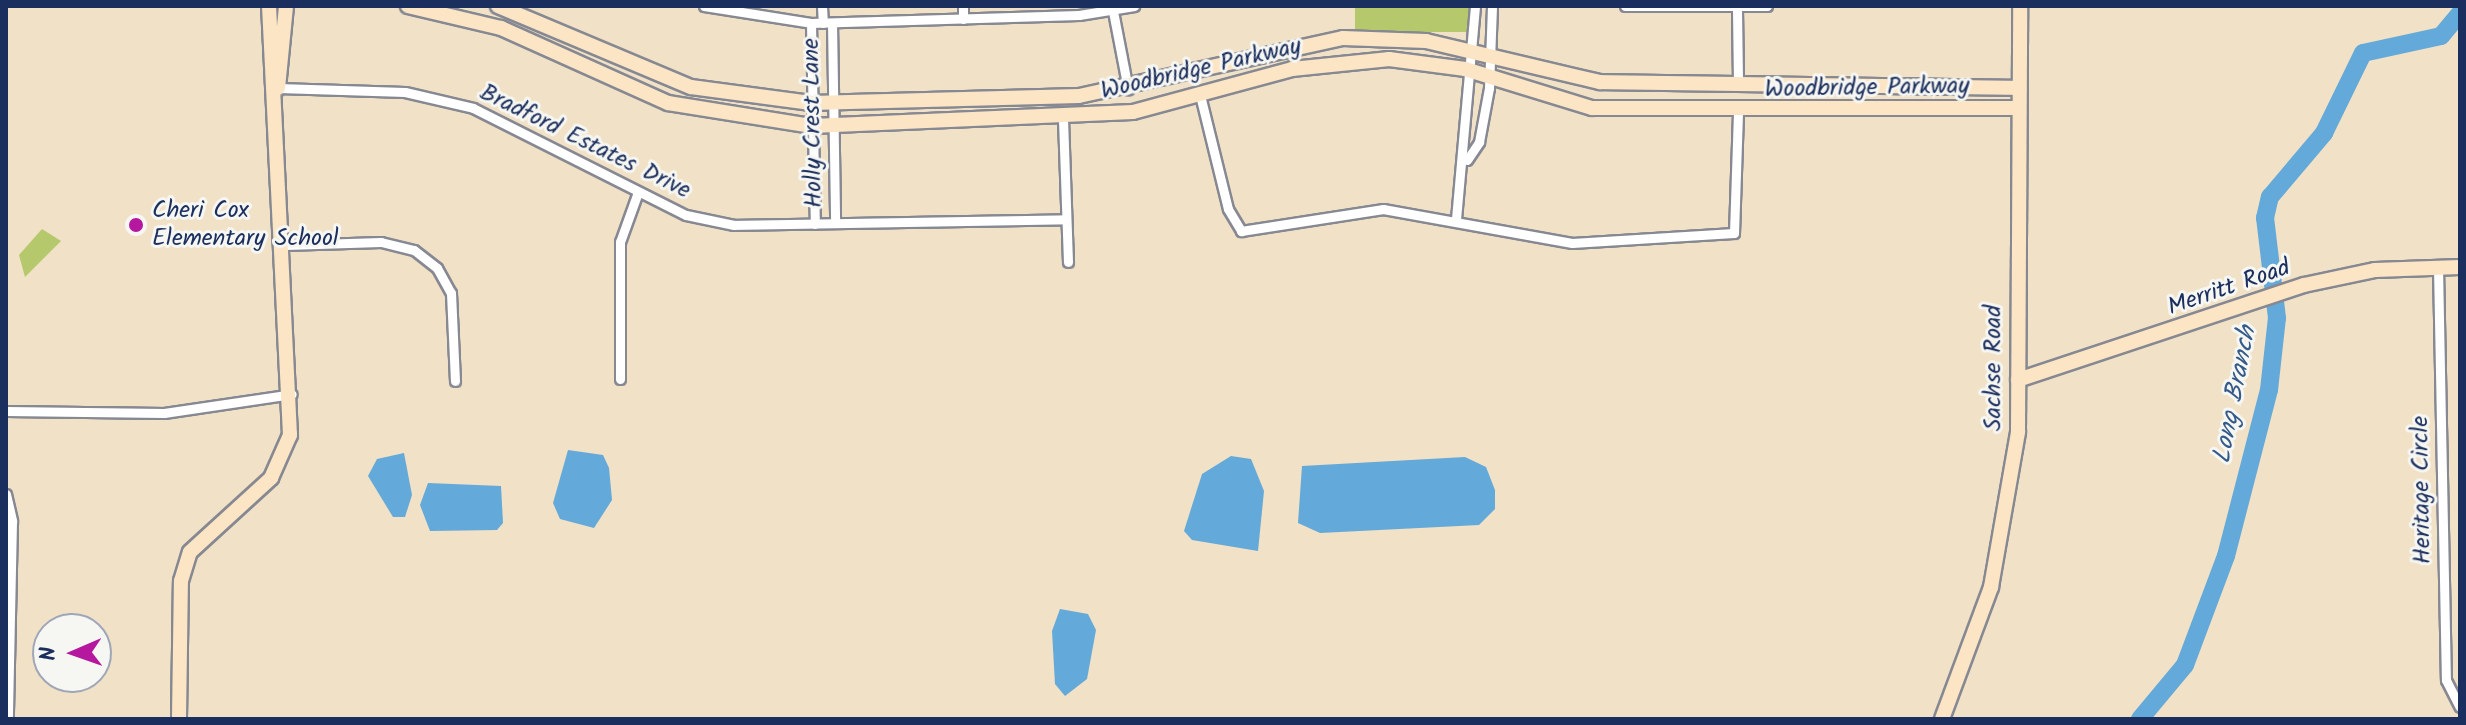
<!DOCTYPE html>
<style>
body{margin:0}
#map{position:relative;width:2466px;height:725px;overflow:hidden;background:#f1e1c6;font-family:Kalam,sans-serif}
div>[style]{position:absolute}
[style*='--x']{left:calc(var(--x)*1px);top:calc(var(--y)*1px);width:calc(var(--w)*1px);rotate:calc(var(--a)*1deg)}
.green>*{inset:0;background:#b5c86b;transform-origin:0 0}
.water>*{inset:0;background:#63a9d9}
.river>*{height:18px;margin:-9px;padding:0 9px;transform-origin:9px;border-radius:9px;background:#63a9d9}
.roads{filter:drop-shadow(2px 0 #868892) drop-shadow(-2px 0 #868892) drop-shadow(0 2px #868892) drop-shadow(0 -2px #868892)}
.street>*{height:9px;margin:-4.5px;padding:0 4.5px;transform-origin:4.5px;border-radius:4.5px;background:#fff}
.secondary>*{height:14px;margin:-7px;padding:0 7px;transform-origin:7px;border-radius:7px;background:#fce5c4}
.dots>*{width:22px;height:22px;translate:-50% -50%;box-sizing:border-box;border:4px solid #f6f6f2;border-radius:50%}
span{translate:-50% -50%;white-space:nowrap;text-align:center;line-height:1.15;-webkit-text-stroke:6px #f6f6f2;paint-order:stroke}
.street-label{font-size:24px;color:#1b2f5e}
.poi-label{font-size:24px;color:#1b2f5e}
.left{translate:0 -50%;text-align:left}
.water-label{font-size:26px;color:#345a89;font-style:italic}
.frame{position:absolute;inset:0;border:8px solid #1b2f5e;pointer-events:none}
.north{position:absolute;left:32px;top:613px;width:80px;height:80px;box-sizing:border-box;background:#f6f6f2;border:2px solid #9ea6b7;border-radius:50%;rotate:268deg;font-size:22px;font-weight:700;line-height:32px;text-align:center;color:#1b2f5e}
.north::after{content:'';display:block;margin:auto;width:28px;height:36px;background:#b5179e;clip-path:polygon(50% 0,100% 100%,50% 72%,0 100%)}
</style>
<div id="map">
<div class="green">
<i style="left:1355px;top:6px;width:116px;height:26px"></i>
<i style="clip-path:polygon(42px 229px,61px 241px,25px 277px,19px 255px)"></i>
</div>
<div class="water">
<i style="clip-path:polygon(568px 450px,603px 455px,609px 468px,612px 500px,594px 528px,560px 519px,553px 503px)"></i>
<i style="clip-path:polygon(404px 453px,412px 495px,405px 517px,393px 517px,368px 476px,377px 459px)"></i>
<i style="clip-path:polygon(1231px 456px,1251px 459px,1264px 491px,1258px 551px,1192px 540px,1184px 531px,1202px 474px)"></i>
<i style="clip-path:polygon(1465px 457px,1486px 467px,1495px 490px,1495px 509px,1479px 525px,1320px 533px,1298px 523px,1302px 466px)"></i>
<i style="clip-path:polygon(428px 483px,501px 486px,503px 523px,497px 530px,430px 531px,420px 505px)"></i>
<i style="clip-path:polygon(1060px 609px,1088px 614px,1096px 630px,1087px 679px,1065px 696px,1055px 684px,1052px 631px)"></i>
</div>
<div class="river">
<i style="--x:2140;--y:719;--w:70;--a:-50.2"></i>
<i style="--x:2185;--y:665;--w:116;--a:-69.4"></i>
<i style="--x:2226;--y:556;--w:171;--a:-75.5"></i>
<i style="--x:2269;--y:390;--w:72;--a:-83.7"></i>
<i style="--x:2277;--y:318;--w:101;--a:-96.8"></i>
<i style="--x:2265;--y:218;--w:22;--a:-77"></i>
<i style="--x:2270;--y:197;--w:84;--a:-49.8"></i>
<i style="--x:2324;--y:133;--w:89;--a:-64"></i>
<i style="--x:2363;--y:53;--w:80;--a:-12.3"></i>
<i style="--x:2441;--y:36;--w:30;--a:-50"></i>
</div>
<div class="roads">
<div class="street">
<i style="--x:704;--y:6;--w:108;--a:9"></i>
<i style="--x:811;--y:23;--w:268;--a:-1.7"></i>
<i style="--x:1079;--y:15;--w:56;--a:-9.3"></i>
<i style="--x:822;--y:6;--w:17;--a:87"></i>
<i style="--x:1112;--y:6;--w:85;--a:79.1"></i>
<i style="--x:1625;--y:6;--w:142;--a:0"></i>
<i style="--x:1737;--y:10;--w:76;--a:89.2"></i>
<i style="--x:963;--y:19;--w:13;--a:-90"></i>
<i style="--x:811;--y:23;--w:201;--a:88.9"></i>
<i style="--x:832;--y:23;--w:200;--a:89.1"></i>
<i style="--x:278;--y:88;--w:127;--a:1.8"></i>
<i style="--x:405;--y:92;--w:70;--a:13.2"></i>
<i style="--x:473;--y:108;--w:238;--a:26.7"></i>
<i style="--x:686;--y:215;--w:49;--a:11.8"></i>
<i style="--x:734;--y:225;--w:332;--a:-1"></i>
<i style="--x:1200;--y:95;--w:117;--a:76.2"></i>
<i style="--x:1228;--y:209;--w:26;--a:59"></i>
<i style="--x:1241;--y:231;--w:144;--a:-8.8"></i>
<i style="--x:1383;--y:209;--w:192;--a:10.2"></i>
<i style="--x:1572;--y:243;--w:162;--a:-3.5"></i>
<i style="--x:1734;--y:233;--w:120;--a:-88.1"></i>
<i style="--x:1063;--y:119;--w:143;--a:88"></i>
<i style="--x:1467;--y:160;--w:22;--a:-56"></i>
<i style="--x:1479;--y:142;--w:55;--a:-79.5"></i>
<i style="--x:1489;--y:88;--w:82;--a:-87.9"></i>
<i style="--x:1456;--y:219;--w:214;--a:-84.9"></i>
<i style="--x:285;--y:245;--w:96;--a:-1.8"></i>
<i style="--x:381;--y:242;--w:34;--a:14"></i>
<i style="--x:414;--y:250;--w:29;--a:38"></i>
<i style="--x:437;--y:268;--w:29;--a:61"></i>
<i style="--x:451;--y:293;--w:88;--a:87.4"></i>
<i style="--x:2438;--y:267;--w:413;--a:88.9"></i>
<i style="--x:2446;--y:680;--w:30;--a:63"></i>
<i style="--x:620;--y:379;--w:137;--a:-90"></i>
<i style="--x:620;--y:242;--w:53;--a:-70.2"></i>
<i style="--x:6;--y:411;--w:158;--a:0.7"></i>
<i style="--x:164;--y:413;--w:129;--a:-8.4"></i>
<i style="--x:6;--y:494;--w:28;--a:77"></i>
<i style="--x:12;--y:521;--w:198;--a:91.2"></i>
</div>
<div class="secondary">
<i style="--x:408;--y:6;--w:96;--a:13.3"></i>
<i style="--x:501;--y:28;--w:183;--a:24.2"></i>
<i style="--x:668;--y:103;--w:146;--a:9.1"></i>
<i style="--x:812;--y:126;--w:321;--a:-2.5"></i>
<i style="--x:1133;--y:112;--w:165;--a:-15.1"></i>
<i style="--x:1292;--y:69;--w:98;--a:-5.9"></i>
<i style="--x:1389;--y:59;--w:77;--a:7.5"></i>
<i style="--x:1465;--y:69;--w:133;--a:17.1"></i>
<i style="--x:1592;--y:108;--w:426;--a:0"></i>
<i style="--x:498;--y:6;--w:209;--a:22.8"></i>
<i style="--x:691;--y:87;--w:121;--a:7.6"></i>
<i style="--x:811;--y:103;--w:268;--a:-1.5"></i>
<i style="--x:1079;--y:96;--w:270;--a:-12.4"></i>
<i style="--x:1343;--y:38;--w:83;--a:2.1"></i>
<i style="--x:1426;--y:41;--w:179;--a:13.3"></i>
<i style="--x:1600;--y:82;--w:419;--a:0.8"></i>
<i style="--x:278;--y:88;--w:82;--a:-84.4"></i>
<i style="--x:2018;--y:380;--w:301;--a:-18.4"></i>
<i style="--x:2304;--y:285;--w:73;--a:-11.9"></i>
<i style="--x:2375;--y:270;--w:85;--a:-2"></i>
<i style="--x:179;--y:719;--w:138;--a:-89.2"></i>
<i style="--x:181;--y:581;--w:30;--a:-73"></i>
<i style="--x:190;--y:552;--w:110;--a:-42.4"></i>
<i style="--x:271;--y:478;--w:47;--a:-66.2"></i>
<i style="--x:290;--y:435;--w:430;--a:-92.8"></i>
<i style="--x:1942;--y:719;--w:141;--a:-69.6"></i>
<i style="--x:1991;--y:587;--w:157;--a:-80.1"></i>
<i style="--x:2018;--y:432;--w:426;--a:-89.7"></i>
</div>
</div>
<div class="dots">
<i style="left:136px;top:225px;background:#b5179e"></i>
</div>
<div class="street-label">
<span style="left:1201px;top:69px;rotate:-13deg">Woodbridge Parkway</span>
<span style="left:1867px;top:88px;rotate:-1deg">Woodbridge Parkway</span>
<span style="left:813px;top:123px;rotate:-91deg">Holly Crest Lane</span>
<span style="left:585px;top:142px;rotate:26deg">Bradford Estates Drive</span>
<span style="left:2229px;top:288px;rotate:-19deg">Merritt Road</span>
<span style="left:1994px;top:368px;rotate:-90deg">Sachse Road</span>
<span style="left:2422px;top:490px;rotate:-91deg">Heritage Circle</span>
</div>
<div class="poi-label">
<span class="left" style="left:152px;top:225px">Cheri Cox<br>Elementary School</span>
</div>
<div class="water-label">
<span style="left:2236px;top:395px;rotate:-79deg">Long Branch</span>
</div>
<div class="frame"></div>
<div class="north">N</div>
</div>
